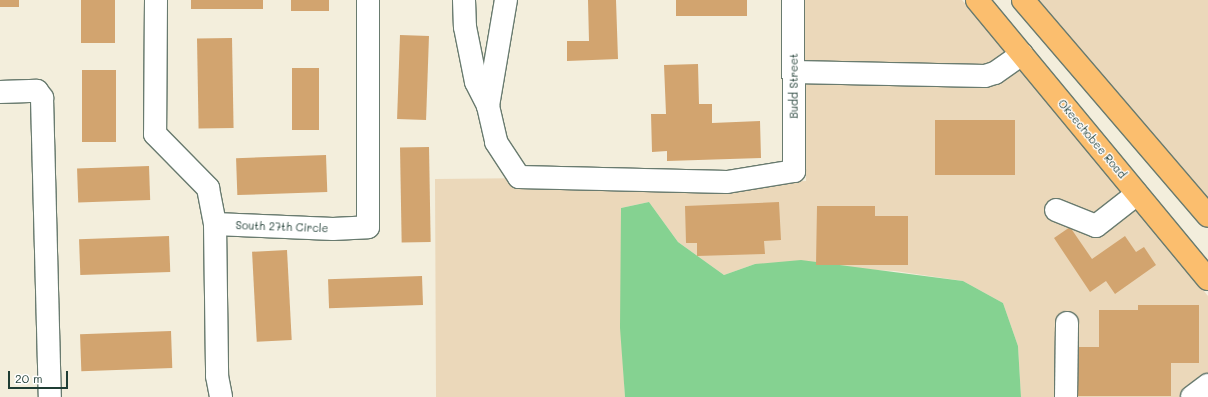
<!DOCTYPE html>
<style>
body{margin:0}
#map{position:relative;width:1208px;height:397px;overflow:hidden;background:#f3eedc;font-family:Mali,sans-serif}
div>[style]{position:absolute}
[style*='--x']{left:calc(var(--x)*1px);top:calc(var(--y)*1px);width:calc(var(--w)*1px);rotate:calc(var(--a)*1deg)}
.built>*{inset:0;background:#ebd8ba}
.green>*{inset:0;background:#85d291}
.building>*{inset:0;background:#d2a46f;transform-origin:0 0}
.roads{filter:drop-shadow(1px 0 #697b6f) drop-shadow(-1px 0 #697b6f) drop-shadow(0 1px #697b6f) drop-shadow(0 -1px #697b6f)}
.minor>*{height:22px;margin:-11px;padding:0 11px;transform-origin:11px;border-radius:11px;background:#fff}
.major>*{height:22px;margin:-11px;padding:0 11px;transform-origin:11px;border-radius:11px;background:#fbbe6e}
span{translate:-50% -50%;white-space:nowrap;text-align:center;line-height:1.15;-webkit-text-stroke:3px #fff;paint-order:stroke}
.street-label{font-size:11px;color:#1f3d34}
.scale{position:absolute;left:8px;top:371px;width:60px;height:18px;box-sizing:border-box;border:2px solid #1f3d34;border-top:0;padding-left:5px;font-size:12px;line-height:14px;white-space:nowrap;color:#1f3d34;-webkit-text-stroke:3px #fff;paint-order:stroke}
</style>
<div id="map">
<div class="built">
<i style="clip-path:polygon(804px 0,962px 0,1208px 296px,1208px 397px,1021px 397px,1018px 346px,1003px 303px,963px 281px,895px 271px,755px 264px,724px 275px,678px 242px,649px 202px,621px 208px,621px 328px,625px 397px,436px 397px,435px 179px,783px 175px,783px 182px,806px 181px)"></i>
<i style="clip-path:polygon(1038px 0,1208px 0,1208px 199px)"></i>
</div>
<div class="green">
<i style="clip-path:polygon(649px 202px,678px 242px,724px 275px,755px 264px,801px 260px,963px 281px,1003px 303px,1018px 346px,1021px 397px,625px 397px,620px 328px,621px 208px)"></i>
</div>
<div class="building">
<i style="left:0;top:0;width:19px;height:7px"></i>
<i style="left:81px;top:0;width:34px;height:43px"></i>
<i style="left:191px;top:0;width:72px;height:9px"></i>
<i style="left:291px;top:0;width:38px;height:11px"></i>
<i style="clip-path:polygon(588px 0,616px 0,618px 59px,567px 61px,567px 41px,589px 41px)"></i>
<i style="left:676px;top:0;width:71px;height:16px"></i>
<i style="left:400px;top:35px;width:29px;height:84px;rotate:2deg"></i>
<i style="left:232px;top:38px;width:90px;height:35px;rotate:89deg"></i>
<i style="clip-path:polygon(698px 64px,699px 104px,712px 104px,712px 123px,760px 121px,761px 158px,667px 161px,667px 151px,652px 152px,651px 114px,666px 114px,664px 65px)"></i>
<i style="left:292px;top:68px;width:27px;height:62px"></i>
<i style="left:82px;top:70px;width:34px;height:72px"></i>
<i style="left:935px;top:120px;width:80px;height:55px"></i>
<i style="left:429px;top:147px;width:95px;height:29px;rotate:89deg"></i>
<i style="left:326px;top:155px;width:37px;height:90px;rotate:88deg"></i>
<i style="left:149px;top:166px;width:34px;height:72px;rotate:88deg"></i>
<i style="clip-path:polygon(779px 202px,781px 240px,764px 241px,765px 254px,697px 256px,697px 243px,686px 243px,685px 206px)"></i>
<i style="clip-path:polygon(817px 206px,875px 206px,875px 216px,908px 216px,908px 265px,816px 265px)"></i>
<i style="clip-path:polygon(1070px 227px,1092px 259px,1125px 236px,1136px 252px,1144px 247px,1156px 265px,1115px 294px,1106px 281px,1090px 292px,1054px 238px)"></i>
<i style="left:169px;top:236px;width:36px;height:90px;rotate:88deg"></i>
<i style="left:287px;top:250px;width:90px;height:35px;rotate:87deg"></i>
<i style="left:422px;top:276px;width:29px;height:94px;rotate:88deg"></i>
<i style="clip-path:polygon(1138px 305px,1199px 305px,1199px 363px,1171px 363px,1171px 396px,1077px 396px,1077px 347px,1099px 347px,1099px 310px,1138px 310px)"></i>
<i style="left:171px;top:331px;width:37px;height:91px;rotate:88deg"></i>
</div>
<div class="roads">
<div class="minor">
<i style="--x:156;--y:0;--w:134;--a:90.4"></i>
<i style="--x:155;--y:134;--w:76;--a:45.5"></i>
<i style="--x:208;--y:188;--w:37;--a:79"></i>
<i style="--x:215;--y:224;--w:118;--a:2.4"></i>
<i style="--x:333;--y:229;--w:35;--a:-3"></i>
<i style="--x:368;--y:227;--w:227;--a:-90"></i>
<i style="--x:464;--y:0;--w:27;--a:88"></i>
<i style="--x:465;--y:27;--w:56;--a:78.7"></i>
<i style="--x:476;--y:82;--w:27;--a:63"></i>
<i style="--x:488;--y:106;--w:37;--a:77"></i>
<i style="--x:496;--y:142;--w:42;--a:56.7"></i>
<i style="--x:519;--y:177;--w:208;--a:1.4"></i>
<i style="--x:727;--y:182;--w:68;--a:-9.3"></i>
<i style="--x:794;--y:171;--w:171;--a:-90.3"></i>
<i style="--x:794;--y:72;--w:191;--a:1.2"></i>
<i style="--x:985;--y:76;--w:10;--a:-17"></i>
<i style="--x:995;--y:73;--w:33;--a:-35"></i>
<i style="--x:0;--y:92;--w:37;--a:-2"></i>
<i style="--x:37;--y:91;--w:9;--a:54"></i>
<i style="--x:42;--y:98;--w:299;--a:88.5"></i>
<i style="--x:488;--y:106;--w:108;--a:-80.4"></i>
<i style="--x:1056;--y:210;--w:43;--a:21.8"></i>
<i style="--x:1096;--y:226;--w:52;--a:-38"></i>
<i style="--x:215;--y:224;--w:152;--a:89.2"></i>
<i style="--x:217;--y:376;--w:21;--a:79"></i>
<i style="--x:1066;--y:397;--w:74;--a:-89.2"></i>
<i style="--x:1192;--y:397;--w:20;--a:-37"></i>
</div>
<div class="major">
<i style="--x:977;--y:0;--w:362;--a:50.4"></i>
<i style="--x:1023;--y:0;--w:284;--a:49.4"></i>
</div>
</div>
<div class="street-label">
<span style="left:794px;top:86px;rotate:-90deg">Budd Street</span>
<span style="left:1092px;top:139px;rotate:50deg">Okeechobee Road</span>
<span style="left:282px;top:227px;rotate:2deg">South 27th Circle</span>
</div>
<div class="scale">20 m</div>
</div>
